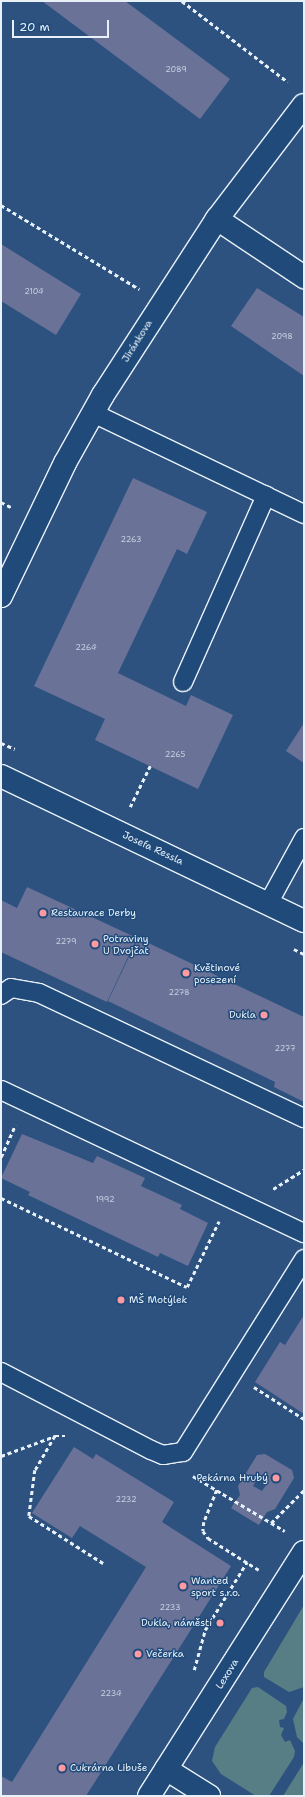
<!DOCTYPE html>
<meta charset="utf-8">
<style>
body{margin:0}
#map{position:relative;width:305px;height:1797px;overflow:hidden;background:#2e5280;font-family:"Shantell Sans",sans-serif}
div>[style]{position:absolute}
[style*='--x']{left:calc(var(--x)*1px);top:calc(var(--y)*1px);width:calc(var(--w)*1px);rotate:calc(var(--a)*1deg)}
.green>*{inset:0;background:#587e85}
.building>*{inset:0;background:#6a7298}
.path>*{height:2.5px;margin-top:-1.25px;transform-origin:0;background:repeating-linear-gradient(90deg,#e8f1f8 0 4px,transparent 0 7px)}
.roads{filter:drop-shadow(1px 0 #e8f1f8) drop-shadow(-1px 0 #e8f1f8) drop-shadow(0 1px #e8f1f8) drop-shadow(0 -1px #e8f1f8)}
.lane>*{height:18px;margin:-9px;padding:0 9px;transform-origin:9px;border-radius:9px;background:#1f4a7a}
.street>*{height:22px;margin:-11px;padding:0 11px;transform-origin:11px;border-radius:11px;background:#1f4a7a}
.dots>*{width:11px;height:11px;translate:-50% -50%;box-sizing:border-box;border:2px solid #1f4a7a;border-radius:50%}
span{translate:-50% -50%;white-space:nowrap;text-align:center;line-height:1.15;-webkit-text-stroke:3px #1f4a7a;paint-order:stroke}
.number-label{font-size:8px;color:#c8d1e0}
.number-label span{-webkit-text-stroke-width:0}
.street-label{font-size:10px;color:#e8f1f8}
.poi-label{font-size:10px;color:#e8f1f8}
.left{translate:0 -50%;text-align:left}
.right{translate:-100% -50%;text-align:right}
.frame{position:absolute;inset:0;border:2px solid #e8f1f8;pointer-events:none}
.scale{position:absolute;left:12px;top:20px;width:97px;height:18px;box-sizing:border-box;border:2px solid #e8f1f8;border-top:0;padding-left:5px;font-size:12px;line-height:14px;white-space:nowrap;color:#e8f1f8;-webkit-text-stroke:3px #1f4a7a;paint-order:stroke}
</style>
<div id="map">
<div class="green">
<i style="clip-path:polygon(304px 1605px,304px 1687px,289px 1692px,264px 1677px,264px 1672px)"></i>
<i style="clip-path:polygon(258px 1687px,286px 1706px,287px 1712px,284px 1719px,279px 1720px,280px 1727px,284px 1728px,281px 1735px,285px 1742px,290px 1740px,295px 1751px,294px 1757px,269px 1796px,256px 1796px,221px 1774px,212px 1761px,215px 1747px,252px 1688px)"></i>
<i style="clip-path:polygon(304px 1698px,304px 1744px,297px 1737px,293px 1719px)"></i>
<i style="clip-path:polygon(303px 1764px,304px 1796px,283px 1796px)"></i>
</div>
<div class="building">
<i style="clip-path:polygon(42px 1px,125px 1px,230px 79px,200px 119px)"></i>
<i style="clip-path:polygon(1px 244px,81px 294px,56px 335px,1px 301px)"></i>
<i style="clip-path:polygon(257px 288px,304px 317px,304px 376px,231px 326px)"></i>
<i style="clip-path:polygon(133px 478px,207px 512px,187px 554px,177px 549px,118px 673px,186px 706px,191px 695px,233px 715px,198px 789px,95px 740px,105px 719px,34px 686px)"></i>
<i style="clip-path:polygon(304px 723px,304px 763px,286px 751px)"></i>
<i style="clip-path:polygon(27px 887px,137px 938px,107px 1002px,1px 952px,1px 900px,17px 908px)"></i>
<i style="clip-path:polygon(138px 938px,304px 1017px,304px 1102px,274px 1087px,275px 1082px,108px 1001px)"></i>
<i style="clip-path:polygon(22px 1134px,93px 1163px,97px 1156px,145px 1178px,141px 1186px,182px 1205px,180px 1209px,208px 1223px,188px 1266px,160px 1253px,158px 1257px,28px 1195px,30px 1192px,1px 1178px)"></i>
<i style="clip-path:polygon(304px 1315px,304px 1414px,255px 1382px,280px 1342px,285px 1345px)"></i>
<i style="clip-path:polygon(74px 1447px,93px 1459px,96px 1454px,174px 1502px,162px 1522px,231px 1566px,86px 1796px,1px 1796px,1px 1776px,12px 1782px,146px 1567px,80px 1526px,72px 1538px,32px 1513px)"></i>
<i style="clip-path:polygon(evenodd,265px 1454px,292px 1470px,294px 1478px,275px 1509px,267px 1512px,259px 1525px,231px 1508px,240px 1495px,238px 1486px,257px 1455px,265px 1454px,259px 1476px,268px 1482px,262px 1491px,253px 1486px,259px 1476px)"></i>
</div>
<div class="path">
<i style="--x:182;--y:1;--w:133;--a:37.4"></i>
<i style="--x:1;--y:205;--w:162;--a:31.3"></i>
<i style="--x:1;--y:502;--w:13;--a:27"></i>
<i style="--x:1;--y:743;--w:15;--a:23"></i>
<i style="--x:130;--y:807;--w:46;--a:-64"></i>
<i style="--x:294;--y:949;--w:11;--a:27"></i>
<i style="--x:1;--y:1157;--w:35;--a:-66"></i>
<i style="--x:273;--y:1189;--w:36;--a:-32"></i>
<i style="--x:1;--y:1198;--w:206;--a:25.6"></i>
<i style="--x:187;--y:1287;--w:73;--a:-64.1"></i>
<i style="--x:254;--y:1387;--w:59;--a:32.6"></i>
<i style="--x:55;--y:1436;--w:39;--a:120"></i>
<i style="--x:35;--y:1470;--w:46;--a:97.4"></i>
<i style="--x:29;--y:1516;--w:88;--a:32.4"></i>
<i style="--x:1;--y:1456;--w:58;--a:-20.3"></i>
<i style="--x:55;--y:1436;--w:10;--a:0"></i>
<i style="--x:193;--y:1476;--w:107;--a:30.9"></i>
<i style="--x:217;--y:1490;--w:35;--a:112"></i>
<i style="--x:204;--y:1522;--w:9;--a:96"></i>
<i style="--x:203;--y:1531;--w:9;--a:54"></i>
<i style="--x:208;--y:1538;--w:60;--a:32.1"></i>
<i style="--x:271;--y:1523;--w:47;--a:-45"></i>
<i style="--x:194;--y:1670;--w:41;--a:-74.6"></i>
<i style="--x:205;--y:1630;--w:80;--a:-58.3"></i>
</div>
<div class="roads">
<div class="lane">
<i style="--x:93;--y:413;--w:234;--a:25.6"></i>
<i style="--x:183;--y:682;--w:204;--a:-66"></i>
<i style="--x:269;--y:902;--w:73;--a:-61.3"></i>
<i style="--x:1;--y:995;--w:12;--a:-35"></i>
<i style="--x:11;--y:988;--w:28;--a:10"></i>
<i style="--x:39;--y:993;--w:293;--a:25.3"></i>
<i style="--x:1;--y:1090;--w:335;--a:25.3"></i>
<i style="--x:1;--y:1372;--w:169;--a:27.5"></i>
<i style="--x:151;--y:1450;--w:13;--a:23"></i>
<i style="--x:163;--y:1455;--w:20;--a:-9"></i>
<i style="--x:183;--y:1452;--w:228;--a:-57.9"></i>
</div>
<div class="street">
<i style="--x:217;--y:219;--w:105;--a:33.7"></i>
<i style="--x:1;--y:596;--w:148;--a:-64.3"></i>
<i style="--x:65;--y:463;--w:78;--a:-60.8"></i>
<i style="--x:103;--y:395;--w:210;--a:-57.1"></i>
<i style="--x:217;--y:219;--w:143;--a:-52.7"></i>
<i style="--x:1;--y:776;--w:336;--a:25.6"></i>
<i style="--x:166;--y:1769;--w:51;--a:32.1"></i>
<i style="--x:149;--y:1796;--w:289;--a:-57.6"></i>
</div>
</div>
<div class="dots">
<i style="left:43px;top:913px;background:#ff9aa2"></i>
<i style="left:95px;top:944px;background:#ff9aa2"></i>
<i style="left:186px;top:973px;background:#ff9aa2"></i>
<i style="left:264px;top:1015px;background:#ff9aa2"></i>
<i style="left:121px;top:1300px;background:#ff9aa2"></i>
<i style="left:276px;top:1478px;background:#ff9aa2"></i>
<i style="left:183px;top:1586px;background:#ff9aa2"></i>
<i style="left:220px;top:1623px;background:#ff9aa2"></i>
<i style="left:138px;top:1654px;background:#ff9aa2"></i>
<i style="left:62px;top:1768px;background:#ff9aa2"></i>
</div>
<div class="number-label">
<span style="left:176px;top:70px">2089</span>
<span style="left:34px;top:292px">2104</span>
<span style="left:282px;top:337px">2098</span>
<span style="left:131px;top:540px">2263</span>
<span style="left:86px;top:648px">2264</span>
<span style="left:175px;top:755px">2265</span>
<span style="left:66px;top:942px">2279</span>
<span style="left:179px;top:993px">2278</span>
<span style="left:285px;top:1049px">2277</span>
<span style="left:105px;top:1200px">1992</span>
<span style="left:126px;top:1500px">2232</span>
<span style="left:170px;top:1608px">2233</span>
<span style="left:111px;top:1694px">2234</span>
</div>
<div class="street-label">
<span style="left:137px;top:341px;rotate:-58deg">Jiránkova</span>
<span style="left:153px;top:848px;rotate:25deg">Josefa Ressla</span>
<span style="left:227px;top:1674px;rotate:-58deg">Lexova</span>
</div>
<div class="poi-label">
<span class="left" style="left:51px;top:913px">Restaurace Derby</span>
<span class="left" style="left:103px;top:944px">Potraviny<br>U Dvojčat</span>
<span class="left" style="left:194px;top:973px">Květinové<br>posezení</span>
<span class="right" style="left:256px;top:1015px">Dukla</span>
<span class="left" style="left:129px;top:1300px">MŠ Motýlek</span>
<span class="right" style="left:268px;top:1478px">Pekárna Hrubý</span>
<span class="left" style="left:191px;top:1586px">Wanted<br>sport s.r.o.</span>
<span class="right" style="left:212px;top:1623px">Dukla, náměstí</span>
<span class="left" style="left:146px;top:1654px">Večerka</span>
<span class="left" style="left:70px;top:1768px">Cukrárna Libuše</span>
</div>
<div class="frame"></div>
<div class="scale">20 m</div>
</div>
